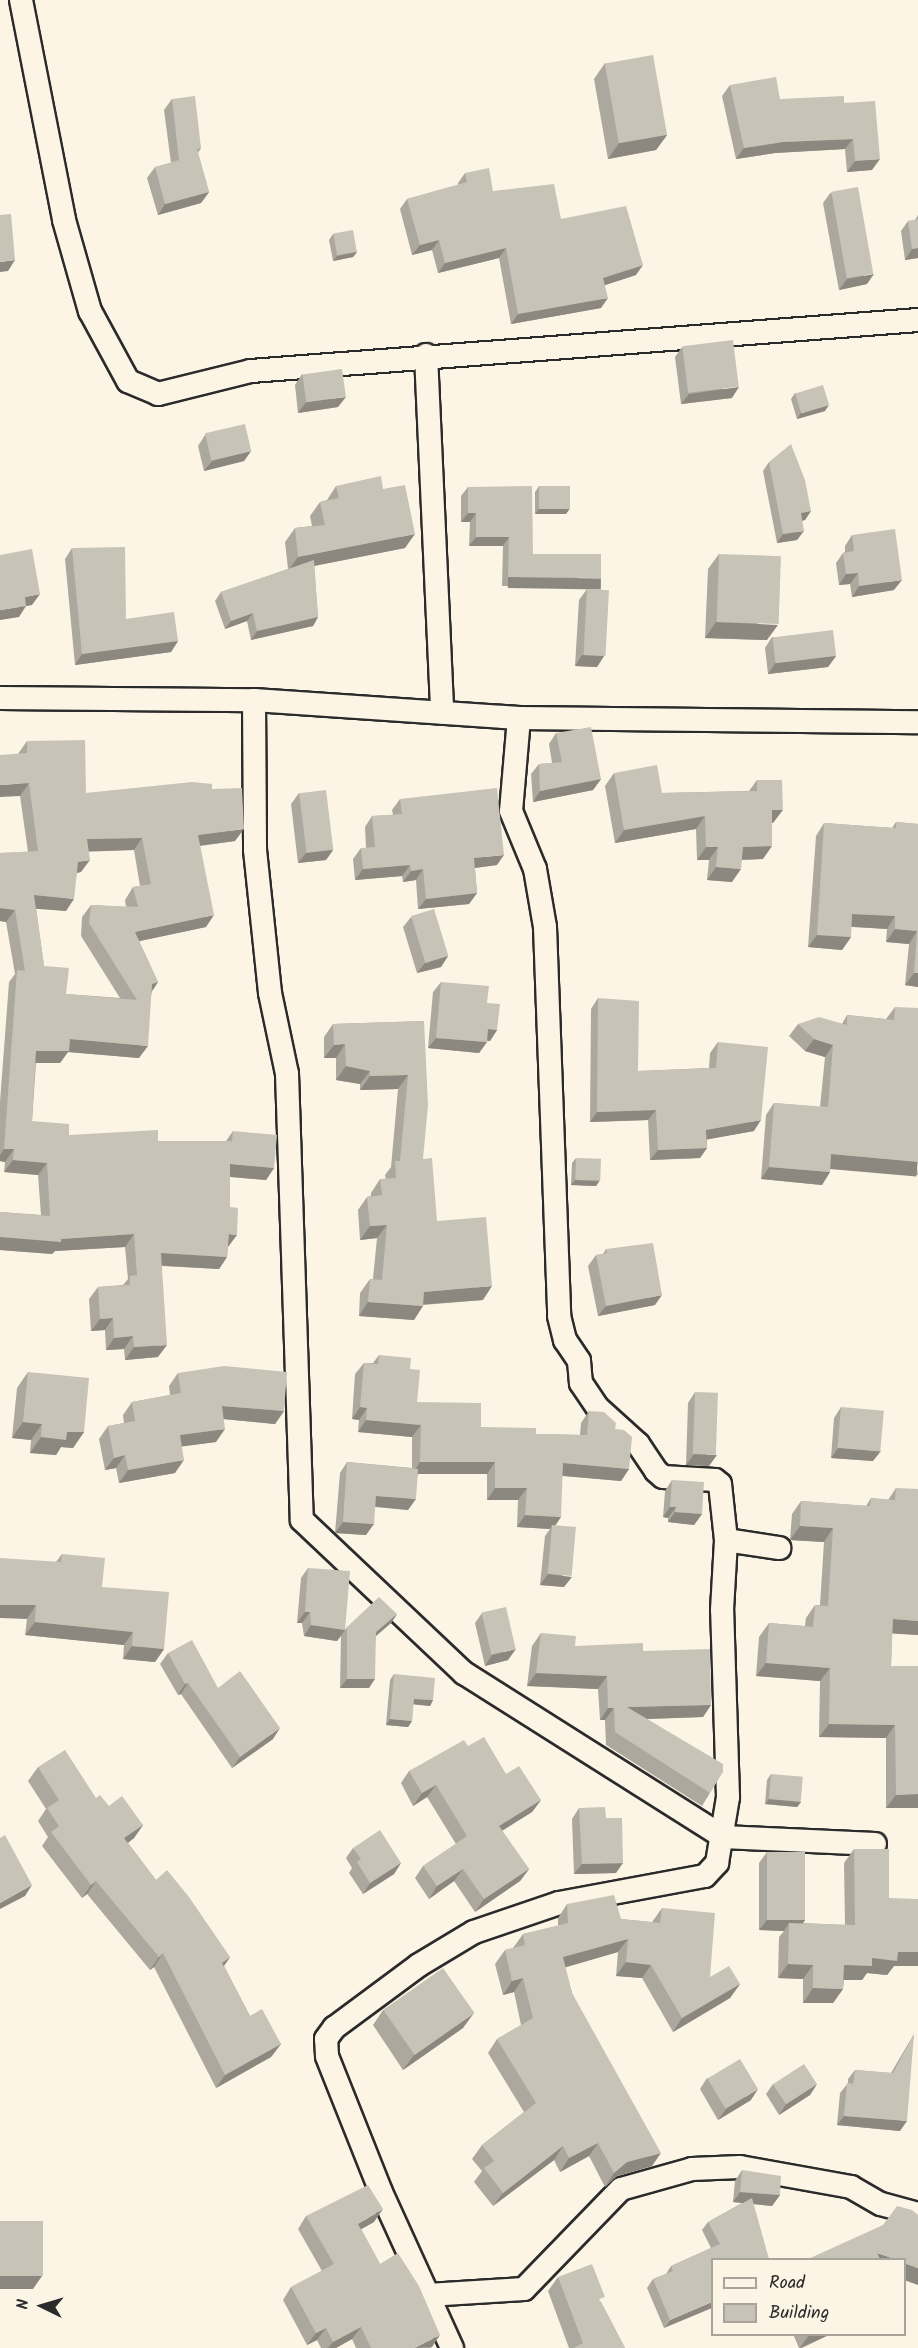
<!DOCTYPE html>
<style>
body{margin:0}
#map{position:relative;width:918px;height:2348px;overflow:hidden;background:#fcf5e5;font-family:Kalam,sans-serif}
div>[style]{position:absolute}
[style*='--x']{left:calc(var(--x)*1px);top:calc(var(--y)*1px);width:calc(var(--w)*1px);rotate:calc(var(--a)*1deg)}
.roads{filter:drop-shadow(2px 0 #2b2b2b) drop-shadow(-2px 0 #2b2b2b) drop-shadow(0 2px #2b2b2b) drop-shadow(0 -2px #2b2b2b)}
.street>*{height:22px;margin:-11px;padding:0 11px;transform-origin:11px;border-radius:11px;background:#fcf5e5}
.wall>*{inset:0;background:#aca89d}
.shaded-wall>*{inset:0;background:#8c8880;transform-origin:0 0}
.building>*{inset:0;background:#c8c3b7;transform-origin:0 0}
span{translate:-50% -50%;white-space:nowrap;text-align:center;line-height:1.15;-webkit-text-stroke:4.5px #fcf5e5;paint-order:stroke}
.legend{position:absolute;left:711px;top:2258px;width:195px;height:78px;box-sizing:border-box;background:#fcf5e5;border:2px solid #a8a49b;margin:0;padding:8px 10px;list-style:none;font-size:18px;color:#2b2b2b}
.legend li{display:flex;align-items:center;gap:12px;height:30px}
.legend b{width:30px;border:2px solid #a8a49b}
.north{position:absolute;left:12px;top:2276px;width:60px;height:60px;-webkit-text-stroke:4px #fcf5e5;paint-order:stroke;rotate:275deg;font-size:16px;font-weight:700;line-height:24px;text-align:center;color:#2b2b2b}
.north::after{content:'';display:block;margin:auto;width:21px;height:27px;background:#2b2b2b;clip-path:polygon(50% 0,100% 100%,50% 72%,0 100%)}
</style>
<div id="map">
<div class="roads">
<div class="street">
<i style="--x:21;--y:0;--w:224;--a:78.9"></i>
<i style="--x:64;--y:220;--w:95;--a:74.1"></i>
<i style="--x:90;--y:311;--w:80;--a:61.5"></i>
<i style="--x:128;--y:381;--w:33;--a:23"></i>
<i style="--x:158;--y:394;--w:96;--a:-13.9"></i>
<i style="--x:251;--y:371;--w:669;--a:-4.37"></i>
<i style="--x:426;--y:355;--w:358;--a:87.4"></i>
<i style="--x:0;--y:698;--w:254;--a:0.5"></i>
<i style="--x:254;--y:700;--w:266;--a:3.9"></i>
<i style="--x:519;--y:718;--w:399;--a:0.6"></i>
<i style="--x:254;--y:700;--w:150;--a:89.6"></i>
<i style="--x:255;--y:850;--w:144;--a:84"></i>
<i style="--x:270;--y:993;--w:83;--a:78.1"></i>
<i style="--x:287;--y:1074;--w:446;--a:88.1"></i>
<i style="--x:302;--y:1520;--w:223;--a:43.4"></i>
<i style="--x:464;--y:1673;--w:307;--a:32.3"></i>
<i style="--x:723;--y:1837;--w:152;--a:2.6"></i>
<i style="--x:519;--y:718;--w:93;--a:94.9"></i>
<i style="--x:511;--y:811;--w:63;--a:67.5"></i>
<i style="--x:535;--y:869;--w:59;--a:80.2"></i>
<i style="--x:545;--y:927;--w:389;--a:87.9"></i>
<i style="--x:559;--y:1316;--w:25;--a:76"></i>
<i style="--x:565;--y:1340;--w:25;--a:56"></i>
<i style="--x:579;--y:1361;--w:22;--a:85"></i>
<i style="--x:581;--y:1383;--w:30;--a:56"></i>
<i style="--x:598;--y:1408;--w:54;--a:42"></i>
<i style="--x:638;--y:1444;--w:32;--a:56"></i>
<i style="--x:656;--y:1471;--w:9;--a:41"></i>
<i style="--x:663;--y:1477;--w:52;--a:3.3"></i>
<i style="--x:715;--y:1480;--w:6;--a:39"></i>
<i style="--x:720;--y:1484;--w:56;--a:83.9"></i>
<i style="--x:726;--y:1540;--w:54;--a:8.6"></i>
<i style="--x:428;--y:2295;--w:96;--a:-3.6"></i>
<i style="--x:524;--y:2289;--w:139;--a:-45.9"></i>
<i style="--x:621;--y:2189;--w:74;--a:-15.7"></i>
<i style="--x:692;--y:2169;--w:48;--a:-2.4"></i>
<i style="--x:740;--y:2167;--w:113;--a:10.2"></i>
<i style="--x:851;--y:2187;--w:34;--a:30"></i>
<i style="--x:881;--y:2204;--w:38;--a:15"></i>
<i style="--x:452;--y:2348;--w:171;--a:-114.5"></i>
<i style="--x:381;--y:2192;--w:146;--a:-111.7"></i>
<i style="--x:327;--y:2056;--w:17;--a:-93"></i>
<i style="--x:326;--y:2039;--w:14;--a:-54"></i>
<i style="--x:334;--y:2028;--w:106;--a:-36.5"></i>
<i style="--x:419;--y:1965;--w:64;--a:-31"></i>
<i style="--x:474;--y:1932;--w:90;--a:-18.8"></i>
<i style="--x:559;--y:1903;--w:148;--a:-10.5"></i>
<i style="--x:705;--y:1876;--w:18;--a:-47"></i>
<i style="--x:717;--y:1863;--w:67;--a:-80.5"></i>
<i style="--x:728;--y:1797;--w:187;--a:-91.8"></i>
<i style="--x:722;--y:1610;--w:70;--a:-86.7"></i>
</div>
</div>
<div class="wall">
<i style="clip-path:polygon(605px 63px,667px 135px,656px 150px,608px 159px,594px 79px)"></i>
<i style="clip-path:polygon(730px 85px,780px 99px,844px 103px,872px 170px,847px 172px,845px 149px,775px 153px,736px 159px,722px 96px)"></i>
<i style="clip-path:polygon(172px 99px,201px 148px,198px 153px,209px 192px,201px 203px,158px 215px,147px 178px,155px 167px,171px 163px,164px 110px)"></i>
<i style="clip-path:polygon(465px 173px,493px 191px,561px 219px,636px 275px,605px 285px,601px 308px,511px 324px,499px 258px,438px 273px,432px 250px,412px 255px,400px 209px,407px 199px,458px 185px,458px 183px)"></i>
<i style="clip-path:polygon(831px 192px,867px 284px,839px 290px,823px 203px)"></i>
<i style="clip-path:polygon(918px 215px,918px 258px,905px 260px,901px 231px,908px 221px,915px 220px)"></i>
<i style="clip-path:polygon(333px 234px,357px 252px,353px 257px,333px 261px,329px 240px)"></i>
<i style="clip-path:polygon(682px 347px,732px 398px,681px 404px,675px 357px)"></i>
<i style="clip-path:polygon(302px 374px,338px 407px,298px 413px,295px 385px)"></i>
<i style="clip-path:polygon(795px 393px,825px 411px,797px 419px,791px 399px)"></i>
<i style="clip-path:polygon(205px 435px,251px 451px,244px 461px,204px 471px,198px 446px)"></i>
<i style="clip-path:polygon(769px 462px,811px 511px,805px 520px,802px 521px,797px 540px,777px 543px,763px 471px)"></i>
<i style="clip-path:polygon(336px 486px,383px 489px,405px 548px,314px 566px,318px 617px,313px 626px,251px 640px,247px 621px,225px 629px,215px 601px,221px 592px,288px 569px,285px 542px,295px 528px,312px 526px,310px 516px,320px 502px,327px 500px)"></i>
<i style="clip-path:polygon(539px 486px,570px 508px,566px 514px,535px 514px,535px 492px)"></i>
<i style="clip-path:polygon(468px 487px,533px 554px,595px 587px,502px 586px,503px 546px,469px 546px,470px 522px,461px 522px,461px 496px)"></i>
<i style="clip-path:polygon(852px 535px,894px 590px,852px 597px,850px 584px,839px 585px,836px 563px,843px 553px,845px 552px,845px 546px)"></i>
<i style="clip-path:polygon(72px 548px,126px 619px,178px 641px,171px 652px,75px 665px,65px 559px)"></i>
<i style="clip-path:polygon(719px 554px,767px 640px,705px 638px,708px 569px)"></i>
<i style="clip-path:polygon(587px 589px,604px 656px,597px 667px,575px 666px,579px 600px)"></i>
<i style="clip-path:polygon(772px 637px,836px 656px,828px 667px,768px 674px,765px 648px)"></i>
<i style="clip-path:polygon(556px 733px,601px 779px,593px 790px,533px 802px,531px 774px,539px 764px,552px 763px,549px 744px)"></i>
<i style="clip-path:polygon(evenodd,27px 741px,86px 793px,212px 789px,235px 841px,200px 846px,206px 927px,139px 941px,158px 982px,152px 991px,139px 1058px,68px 1052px,60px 1063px,36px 1063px,32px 1121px,69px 1135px,158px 1141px,226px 1141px,233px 1131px,274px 1168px,266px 1180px,230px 1177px,228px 1247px,227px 1257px,219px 1269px,162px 1266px,158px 1357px,125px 1360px,124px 1349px,106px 1350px,105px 1330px,91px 1331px,89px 1299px,98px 1287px,123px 1285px,128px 1279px,125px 1247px,55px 1251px,52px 1254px,0 1250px,0 1212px,41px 1215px,38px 1175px,4px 1172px,5px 1162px,0 1161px,0 1102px,9px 982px,15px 974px,6px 922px,0 921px,0 853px,28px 852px,20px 796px,18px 754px,27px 741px,134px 850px,140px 886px,133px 887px,125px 900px,126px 907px,91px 905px,82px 917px,81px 936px,120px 998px,66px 994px,44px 966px,36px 908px,66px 911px,77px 873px,81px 872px,88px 851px,134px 850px)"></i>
<i style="clip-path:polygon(614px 773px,662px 793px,749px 791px,757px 780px,773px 823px,772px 823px,763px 859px,742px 860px,732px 882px,707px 880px,709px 860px,697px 860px,696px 829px,615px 843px,605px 786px)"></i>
<i style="clip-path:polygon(299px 793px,333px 850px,326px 860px,298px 863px,291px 804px)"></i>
<i style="clip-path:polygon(400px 799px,497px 865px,475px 868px,477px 893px,469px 904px,418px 909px,416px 880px,403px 882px,402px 876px,355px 880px,353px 859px,361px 848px,366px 848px,365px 827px,372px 816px,393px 815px,392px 810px)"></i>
<i style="clip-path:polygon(896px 822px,918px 824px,918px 987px,905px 985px,909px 944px,886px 942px,887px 929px,851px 927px,851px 937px,842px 950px,808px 947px,816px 836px,824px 823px,892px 828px)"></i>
<i style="clip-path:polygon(411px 917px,448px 956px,441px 967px,417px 973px,403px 927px)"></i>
<i style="clip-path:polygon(441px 982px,487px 1003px,497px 1030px,490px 1041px,487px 1041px,487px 1042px,479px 1053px,428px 1048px,433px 992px)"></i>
<i style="clip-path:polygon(598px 998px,638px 1071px,709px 1068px,710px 1053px,718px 1042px,754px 1131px,707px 1139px,707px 1148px,700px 1158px,650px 1160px,648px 1120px,590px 1122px,591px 1009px)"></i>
<i style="clip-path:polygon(895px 1007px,918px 1175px,830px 1167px,830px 1172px,822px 1185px,761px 1179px,766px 1115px,774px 1103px,820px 1107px,825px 1057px,805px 1051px,789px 1036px,798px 1024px,842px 1024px,847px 1015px,886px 1019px)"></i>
<i style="clip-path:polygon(424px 1021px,423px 1159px,437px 1221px,483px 1300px,423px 1305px,414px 1320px,359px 1316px,360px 1293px,370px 1279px,373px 1279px,377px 1238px,360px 1240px,358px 1210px,367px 1197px,371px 1196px,371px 1193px,380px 1179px,386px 1179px,385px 1175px,391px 1167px,398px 1089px,360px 1090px,360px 1084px,336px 1080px,336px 1058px,324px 1058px,324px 1037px,333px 1024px)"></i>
<i style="clip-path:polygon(576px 1158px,600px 1180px,596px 1186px,571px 1185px,572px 1163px)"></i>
<i style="clip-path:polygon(606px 1249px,655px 1305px,598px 1316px,588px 1266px,596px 1255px,603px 1254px)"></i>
<i style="clip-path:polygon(379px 1355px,410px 1369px,417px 1402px,481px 1427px,536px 1434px,580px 1435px,581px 1423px,589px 1411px,615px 1429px,629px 1469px,621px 1481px,562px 1476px,555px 1526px,564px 1587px,540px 1585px,545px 1536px,550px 1529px,517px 1527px,518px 1500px,487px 1500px,487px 1474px,418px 1474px,408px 1510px,375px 1507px,366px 1535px,335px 1533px,340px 1473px,347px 1462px,412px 1468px,412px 1437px,358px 1432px,359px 1420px,352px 1419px,355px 1374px,364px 1363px,373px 1363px)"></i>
<i style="clip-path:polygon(28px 1372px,84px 1432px,73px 1448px,61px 1447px,56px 1455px,30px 1453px,31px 1440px,12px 1438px,17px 1388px)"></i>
<i style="clip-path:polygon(178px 1373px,284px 1411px,275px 1424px,223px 1419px,216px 1442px,182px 1446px,175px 1473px,119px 1483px,116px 1468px,105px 1470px,99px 1439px,108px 1426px,124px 1423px,123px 1415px,132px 1402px,170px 1395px,169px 1386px)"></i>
<i style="clip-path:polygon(695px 1392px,709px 1466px,686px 1465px,688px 1403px)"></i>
<i style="clip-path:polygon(841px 1407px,873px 1461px,831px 1458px,834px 1418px)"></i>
<i style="clip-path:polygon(672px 1480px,702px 1514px,694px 1525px,668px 1522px,668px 1518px,663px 1517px,665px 1491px)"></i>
<i style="clip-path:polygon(896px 1488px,918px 1635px,892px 1633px,891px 1666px,918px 1808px,886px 1808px,886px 1738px,819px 1737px,820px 1681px,756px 1676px,759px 1637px,769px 1623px,805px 1626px,806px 1618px,815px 1605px,820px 1605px,824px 1542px,790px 1540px,792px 1514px,801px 1501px,866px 1506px,871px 1498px,888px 1500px)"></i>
<i style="clip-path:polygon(62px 1554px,102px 1587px,164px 1649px,155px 1662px,123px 1659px,124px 1645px,25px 1635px,27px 1619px,56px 1562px)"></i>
<i style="clip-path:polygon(308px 1568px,345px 1630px,347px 1627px,397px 1614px,391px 1623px,376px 1636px,369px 1688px,340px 1688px,341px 1636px,337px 1641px,304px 1636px,302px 1623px,297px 1623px,301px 1578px)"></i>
<i style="clip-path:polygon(482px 1613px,508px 1660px,485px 1666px,475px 1623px)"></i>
<i style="clip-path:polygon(541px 1633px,575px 1646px,643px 1651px,711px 1705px,703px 1717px,647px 1719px,710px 1793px,702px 1806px,606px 1745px,605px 1720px,600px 1720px,598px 1689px,527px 1686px,532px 1646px)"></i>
<i style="clip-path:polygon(168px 1653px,218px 1688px,273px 1739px,232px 1768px,181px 1694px,178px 1695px,160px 1664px)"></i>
<i style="clip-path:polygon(394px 1674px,433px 1700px,430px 1706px,413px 1704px,412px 1721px,408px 1727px,386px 1725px,390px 1680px)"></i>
<i style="clip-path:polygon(468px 1746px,541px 1800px,532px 1812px,502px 1831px,529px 1869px,520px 1881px,475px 1912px,454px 1881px,429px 1899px,415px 1878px,423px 1866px,456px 1844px,427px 1797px,413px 1806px,401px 1783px,409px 1771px)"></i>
<i style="clip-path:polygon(38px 1767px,143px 1825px,134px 1838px,128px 1843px,156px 1880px,230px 1957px,224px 1966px,250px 2016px,281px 2044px,271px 2057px,216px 2088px,154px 1967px,150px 1970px,87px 1894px,82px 1898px,42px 1846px,48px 1837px,38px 1821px,46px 1809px,28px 1781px)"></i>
<i style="clip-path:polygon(771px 1774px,801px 1802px,797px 1807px,765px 1804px,767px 1780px)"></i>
<i style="clip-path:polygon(579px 1808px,606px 1818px,616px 1873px,574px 1874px,572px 1819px)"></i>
<i style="clip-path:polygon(353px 1848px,401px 1863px,394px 1874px,363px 1894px,349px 1873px,352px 1868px,346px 1858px)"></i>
<i style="clip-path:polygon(854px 1849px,889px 1898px,894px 1966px,887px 1975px,867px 1973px,862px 1980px,844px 1980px,843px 1989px,833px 2003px,803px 2003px,803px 1979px,778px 1978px,779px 1937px,784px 1931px,759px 1930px,759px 1863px,767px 1852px,805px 1920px,803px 1923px,845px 1925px,844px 1863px)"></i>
<i style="clip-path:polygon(567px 1904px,621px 1919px,652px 1922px,662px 1908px,710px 1977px,740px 1984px,730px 1998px,673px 2032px,642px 1978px,616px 1976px,618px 1952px,565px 1967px,572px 1993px,652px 2166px,617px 2176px,605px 2187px,589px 2156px,560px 2172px,554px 2160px,493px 2206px,474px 2182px,482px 2171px,472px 2159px,482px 2145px,524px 2112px,488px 2053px,497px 2039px,521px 2025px,514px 1992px,503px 1995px,495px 1964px,505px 1950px,513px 1948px,523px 1934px,558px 1926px,558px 1918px)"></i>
<i style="clip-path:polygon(383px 2010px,463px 2028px,403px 2070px,373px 2025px)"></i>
<i style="clip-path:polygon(914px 2034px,900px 2131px,837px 2125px,840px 2093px,848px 2083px,848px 2079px,855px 2070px,891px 2073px,908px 2044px)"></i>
<i style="clip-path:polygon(707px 2078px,751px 2100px,718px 2120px,700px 2089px)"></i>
<i style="clip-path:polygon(773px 2084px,817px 2084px,810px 2095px,779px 2115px,766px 2094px)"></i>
<i style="clip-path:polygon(742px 2170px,780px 2195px,772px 2206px,754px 2204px,664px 2328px,647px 2288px,653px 2279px,666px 2274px,671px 2266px,711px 2248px,702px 2230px,708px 2222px,742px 2203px,733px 2202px,735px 2181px)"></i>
<i style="clip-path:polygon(306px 2216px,374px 2222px,361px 2229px,380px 2264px,432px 2347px,430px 2348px,356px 2348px,352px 2339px,336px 2348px,321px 2348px,317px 2340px,307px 2345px,283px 2300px,291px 2287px,322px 2271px,298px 2229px)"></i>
<i style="clip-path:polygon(558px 2277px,601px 2302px,625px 2348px,569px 2348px,548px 2291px)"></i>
<i style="clip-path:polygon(793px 2334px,831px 2334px,802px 2348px,799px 2348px)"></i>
</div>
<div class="shaded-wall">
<i style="clip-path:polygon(667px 135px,656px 150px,608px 159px,619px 143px)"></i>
<i style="clip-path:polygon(853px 139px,845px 149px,775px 153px,736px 159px,744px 148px,783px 142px)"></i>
<i style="clip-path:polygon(880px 159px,872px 170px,847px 172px,855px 161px)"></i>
<i style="clip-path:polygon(209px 192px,201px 203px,158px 215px,165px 204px)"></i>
<i style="clip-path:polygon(439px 240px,432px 250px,412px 255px,420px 245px)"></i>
<i style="clip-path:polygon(506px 248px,499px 258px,438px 273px,445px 263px)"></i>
<i style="clip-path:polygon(918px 248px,918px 258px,905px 260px,912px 249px)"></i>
<i style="clip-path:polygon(357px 252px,353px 257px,333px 261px,337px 256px)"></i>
<i style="clip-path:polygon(15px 260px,8px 271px,0 272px,0 262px)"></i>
<i style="clip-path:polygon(643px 265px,636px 275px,596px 288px,603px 278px)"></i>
<i style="clip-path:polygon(874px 274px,867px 284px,839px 290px,847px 279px)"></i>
<i style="clip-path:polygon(608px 298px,601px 308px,511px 324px,518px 314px)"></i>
<i style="clip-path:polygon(739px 387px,732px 398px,681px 404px,689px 394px)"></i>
<i style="clip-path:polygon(346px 397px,338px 407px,298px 413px,306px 402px)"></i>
<i style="clip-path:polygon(829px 405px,825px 411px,797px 419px,801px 413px)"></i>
<i style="clip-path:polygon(251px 451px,244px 461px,204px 471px,212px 461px)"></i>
<i style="clip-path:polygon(570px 508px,566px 514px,535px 514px,539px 509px)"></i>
<i style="clip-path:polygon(811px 511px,805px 520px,795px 522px,801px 513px)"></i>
<i style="clip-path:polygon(468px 513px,476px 513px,470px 522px,461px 522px)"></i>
<i style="clip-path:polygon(804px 531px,797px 540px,777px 543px,783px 534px)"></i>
<i style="clip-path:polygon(415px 534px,405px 548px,288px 571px,298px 557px)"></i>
<i style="clip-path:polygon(476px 537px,509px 537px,503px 546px,469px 546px)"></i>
<i style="clip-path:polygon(858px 573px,850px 584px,839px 585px,846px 574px)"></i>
<i style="left:508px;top:577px;width:93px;height:11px;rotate:1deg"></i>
<i style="clip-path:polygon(902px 580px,894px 590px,852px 597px,859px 586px)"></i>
<i style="clip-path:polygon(40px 594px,32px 605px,17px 608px,25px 597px)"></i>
<i style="clip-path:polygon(26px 606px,19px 617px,0 620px,0 610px)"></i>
<i style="clip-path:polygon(253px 613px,247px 621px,225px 629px,231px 621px)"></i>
<i style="clip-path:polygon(318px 617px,313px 626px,251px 640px,257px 631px)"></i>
<i style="clip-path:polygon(716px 622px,778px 625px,767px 640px,705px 638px)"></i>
<i style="clip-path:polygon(178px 641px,171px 652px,75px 665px,82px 654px)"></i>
<i style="clip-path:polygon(582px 655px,604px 656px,597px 667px,575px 666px)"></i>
<i style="clip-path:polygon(836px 656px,828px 667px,768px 674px,775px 663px)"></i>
<i style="clip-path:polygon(601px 779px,593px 790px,533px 802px,540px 791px)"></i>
<i style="clip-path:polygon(29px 783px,20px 796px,0 797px,0 785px)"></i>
<i style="clip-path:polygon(772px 810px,783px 810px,773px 823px,763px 823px)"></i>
<i style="clip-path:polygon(705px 816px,696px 829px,615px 843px,624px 830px)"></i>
<i style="clip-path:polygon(244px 829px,235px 841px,189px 847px,198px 835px)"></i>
<i style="clip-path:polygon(142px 838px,134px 850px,78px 852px,87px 839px)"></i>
<i style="clip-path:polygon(772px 846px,763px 859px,734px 860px,743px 847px)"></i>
<i style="clip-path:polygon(706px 847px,718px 847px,709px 860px,697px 860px)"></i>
<i style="clip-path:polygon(333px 850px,326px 860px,298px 863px,306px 853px)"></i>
<i style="clip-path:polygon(504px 855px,497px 865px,466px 869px,474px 858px)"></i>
<i style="clip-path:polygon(90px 860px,81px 872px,69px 874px,78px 862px)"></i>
<i style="clip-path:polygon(410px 865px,402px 876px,355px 880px,363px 869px)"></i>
<i style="clip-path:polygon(716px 867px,741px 869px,732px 882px,707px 880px)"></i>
<i style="clip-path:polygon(423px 869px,416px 880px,403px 882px,411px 871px)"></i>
<i style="clip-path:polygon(477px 893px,469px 904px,418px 909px,426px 899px)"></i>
<i style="clip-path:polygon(34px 895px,74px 899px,66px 911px,25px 908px)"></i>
<i style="clip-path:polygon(0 908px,15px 910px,6px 922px,0 921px)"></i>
<i style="clip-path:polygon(852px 914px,895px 916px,887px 929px,843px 926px)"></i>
<i style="clip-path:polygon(214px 915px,206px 927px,126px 944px,135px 932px)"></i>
<i style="clip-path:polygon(895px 929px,917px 931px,909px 944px,886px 942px)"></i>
<i style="clip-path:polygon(817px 935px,851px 937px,842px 950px,808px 947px)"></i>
<i style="clip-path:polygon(448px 956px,441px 967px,417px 973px,425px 963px)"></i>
<i style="clip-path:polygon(914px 973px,918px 973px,918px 987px,905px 985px)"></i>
<i style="clip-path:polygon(158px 982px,150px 994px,152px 984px)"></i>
<i style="clip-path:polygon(488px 1029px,497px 1030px,490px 1041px,480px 1040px)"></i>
<i style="clip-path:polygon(436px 1038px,487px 1042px,479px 1053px,428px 1048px)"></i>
<i style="clip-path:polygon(70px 1039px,148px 1046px,139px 1058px,68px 1052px,60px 1063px,28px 1063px,36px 1051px)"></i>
<i style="clip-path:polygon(814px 1039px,833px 1045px,825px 1057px,805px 1051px)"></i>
<i style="clip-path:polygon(345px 1044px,336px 1058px,324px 1058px,334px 1045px)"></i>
<i style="clip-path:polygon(346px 1066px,370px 1071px,360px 1084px,336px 1080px)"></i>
<i style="clip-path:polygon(408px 1075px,398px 1089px,360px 1090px,370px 1076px)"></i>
<i style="clip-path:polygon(656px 1110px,648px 1120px,590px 1122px,597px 1112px)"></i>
<i style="clip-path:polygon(761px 1120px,754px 1131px,699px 1141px,706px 1130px)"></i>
<i style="clip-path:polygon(707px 1148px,700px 1158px,650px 1160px,658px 1150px)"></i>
<i style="clip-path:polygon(4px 1149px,14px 1149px,5px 1162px,0 1161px,0 1155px)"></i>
<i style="left:831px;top:1154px;width:87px;height:15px;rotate:5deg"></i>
<i style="clip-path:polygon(13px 1160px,47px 1163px,38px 1175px,4px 1172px)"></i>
<i style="clip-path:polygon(230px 1164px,274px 1168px,266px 1180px,221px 1176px)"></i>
<i style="clip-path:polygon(769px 1167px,830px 1172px,822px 1185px,761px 1179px)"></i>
<i style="clip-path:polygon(575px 1180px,600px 1180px,596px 1186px,571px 1185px)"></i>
<i style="clip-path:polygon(387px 1225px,377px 1238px,360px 1240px,370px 1226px)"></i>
<i style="clip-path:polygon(134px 1234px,125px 1247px,55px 1251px,52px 1254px,0 1250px,0 1237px,61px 1239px)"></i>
<i style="clip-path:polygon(229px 1234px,237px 1235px,228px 1247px,220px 1247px)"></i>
<i style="clip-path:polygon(161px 1253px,227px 1257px,219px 1269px,152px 1265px)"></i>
<i style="clip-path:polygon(492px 1286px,483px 1300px,415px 1305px,424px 1292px)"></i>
<i style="clip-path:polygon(662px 1295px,655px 1305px,598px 1316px,606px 1306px)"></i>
<i style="clip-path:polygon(368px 1302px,423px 1306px,414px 1320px,359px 1316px)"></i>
<i style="clip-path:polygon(113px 1318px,105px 1330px,91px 1331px,100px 1319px)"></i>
<i style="clip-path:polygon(133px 1336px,124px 1349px,106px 1350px,114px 1338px)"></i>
<i style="clip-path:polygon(167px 1345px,158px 1357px,125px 1360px,134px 1347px)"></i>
<i style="clip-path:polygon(222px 1406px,284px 1411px,275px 1424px,213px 1418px)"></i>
<i style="clip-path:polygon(360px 1407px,367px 1408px,359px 1420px,352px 1419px)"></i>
<i style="clip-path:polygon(366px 1420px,421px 1425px,412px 1437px,358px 1432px)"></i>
<i style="clip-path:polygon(23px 1422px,42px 1424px,31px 1440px,12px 1438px)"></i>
<i style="clip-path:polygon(225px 1429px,216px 1442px,171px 1448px,180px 1435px)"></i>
<i style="clip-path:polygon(67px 1432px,84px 1432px,73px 1448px,61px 1447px,56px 1455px,30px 1453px,41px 1437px)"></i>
<i style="clip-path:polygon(838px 1448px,881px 1451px,873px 1461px,831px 1458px)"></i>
<i style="clip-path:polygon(694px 1454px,717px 1455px,709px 1466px,686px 1465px)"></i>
<i style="clip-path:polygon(125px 1455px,116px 1468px,105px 1470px,114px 1458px)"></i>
<i style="clip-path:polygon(184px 1460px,175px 1473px,119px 1483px,128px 1470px)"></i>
<i style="clip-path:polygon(420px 1462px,495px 1462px,487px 1474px,412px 1474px)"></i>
<i style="clip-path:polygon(563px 1463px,629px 1469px,621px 1481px,554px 1475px)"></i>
<i style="clip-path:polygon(495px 1488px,527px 1488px,518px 1500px,487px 1500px)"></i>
<i style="clip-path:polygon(376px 1496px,416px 1499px,408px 1510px,369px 1506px)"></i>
<i style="clip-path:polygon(670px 1507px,676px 1507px,668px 1518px,663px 1517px)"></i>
<i style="clip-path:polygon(675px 1512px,702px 1514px,694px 1525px,668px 1522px)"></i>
<i style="clip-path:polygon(525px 1515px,561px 1517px,553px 1529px,552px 1525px,550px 1529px,517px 1527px)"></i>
<i style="clip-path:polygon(343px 1522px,374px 1524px,366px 1535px,335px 1533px)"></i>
<i style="clip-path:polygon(800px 1526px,833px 1528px,824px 1542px,790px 1540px)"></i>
<i style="clip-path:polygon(548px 1574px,572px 1577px,564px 1587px,540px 1585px)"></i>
<i style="clip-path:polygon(0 1605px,36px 1605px,27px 1619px,0 1618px)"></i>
<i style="clip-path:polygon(305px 1612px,310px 1612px,302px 1623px,297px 1623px)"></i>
<i style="clip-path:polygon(397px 1614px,391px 1623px,370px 1641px,376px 1632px)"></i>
<i style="clip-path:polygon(893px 1619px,918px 1621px,918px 1635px,883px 1633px)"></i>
<i style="clip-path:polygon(35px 1622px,133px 1632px,124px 1645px,25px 1635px)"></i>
<i style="clip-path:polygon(311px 1625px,345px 1630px,337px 1641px,304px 1636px)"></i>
<i style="clip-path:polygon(132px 1646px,164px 1649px,155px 1662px,123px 1659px)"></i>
<i style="clip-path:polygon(516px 1649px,508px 1660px,485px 1666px,492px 1655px)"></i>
<i style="clip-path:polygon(766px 1663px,830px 1668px,820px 1681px,756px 1676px)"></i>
<i style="clip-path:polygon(536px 1673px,607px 1676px,598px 1689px,527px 1686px)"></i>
<i style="clip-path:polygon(347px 1679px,375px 1679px,369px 1688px,340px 1688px)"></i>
<i style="clip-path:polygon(188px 1683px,181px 1694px,178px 1695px,185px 1684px)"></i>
<i style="clip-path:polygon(414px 1699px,433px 1700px,430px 1706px,410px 1704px)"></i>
<i style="clip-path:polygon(711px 1705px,703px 1717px,618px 1720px,627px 1707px)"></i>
<i style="clip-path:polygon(608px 1708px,614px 1708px,605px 1720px,600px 1720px)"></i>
<i style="clip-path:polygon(390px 1719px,412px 1721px,408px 1727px,386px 1725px)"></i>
<i style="clip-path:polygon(829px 1724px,895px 1725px,886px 1738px,819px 1737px)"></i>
<i style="clip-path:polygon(280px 1728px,273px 1739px,232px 1768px,240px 1757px)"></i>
<i style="clip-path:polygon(436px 1785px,427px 1797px,413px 1806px,422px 1793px)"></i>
<i style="clip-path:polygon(918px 1794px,918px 1808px,886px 1808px,896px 1795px)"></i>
<i style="clip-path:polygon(769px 1799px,801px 1802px,797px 1807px,765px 1804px)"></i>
<i style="clip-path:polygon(541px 1800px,532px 1812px,490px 1838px,499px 1826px)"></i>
<i style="clip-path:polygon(143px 1825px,134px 1838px,115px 1852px,124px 1838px)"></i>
<i style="clip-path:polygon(401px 1863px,394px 1874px,363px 1894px,370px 1883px)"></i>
<i style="clip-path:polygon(623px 1863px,616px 1873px,574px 1874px,582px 1864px)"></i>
<i style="clip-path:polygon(463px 1869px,454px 1881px,429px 1899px,437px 1886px)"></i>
<i style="clip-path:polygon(529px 1869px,520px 1881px,475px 1912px,484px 1899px)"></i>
<i style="clip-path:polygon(96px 1881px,87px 1894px,82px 1898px,91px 1885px)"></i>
<i style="clip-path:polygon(32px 1885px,25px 1896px,0 1909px,0 1903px)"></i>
<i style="clip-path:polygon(767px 1920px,805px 1920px,798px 1931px,789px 1923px,784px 1931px,759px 1930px)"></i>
<i style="clip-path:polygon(628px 1939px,618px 1952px,553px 1971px,563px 1957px)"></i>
<i style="clip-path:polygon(898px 1952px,918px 1952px,918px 1966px,894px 1966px,887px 1975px,867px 1973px,862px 1980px,834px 1980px,844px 1965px)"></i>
<i style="clip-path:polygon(163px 1953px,154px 1967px,150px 1970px,159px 1957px)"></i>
<i style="clip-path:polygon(230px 1957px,221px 1970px,222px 1963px)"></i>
<i style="clip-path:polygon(626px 1962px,651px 1965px,642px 1978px,616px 1976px)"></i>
<i style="clip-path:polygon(788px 1964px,813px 1965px,803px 1979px,778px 1978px)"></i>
<i style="clip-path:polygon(523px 1978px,514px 1992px,503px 1995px,512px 1981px)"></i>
<i style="clip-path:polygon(740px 1984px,730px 1998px,673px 2032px,682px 2018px)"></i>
<i style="clip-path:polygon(813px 1988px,843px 1989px,833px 2003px,803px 2003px)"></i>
<i style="clip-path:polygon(474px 2013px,463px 2028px,403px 2070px,414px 2055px)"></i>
<i style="clip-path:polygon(281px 2044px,271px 2057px,216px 2088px,225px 2075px)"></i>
<i style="clip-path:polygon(817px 2084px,810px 2095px,779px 2115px,786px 2104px)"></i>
<i style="clip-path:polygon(758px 2089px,751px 2100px,718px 2120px,726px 2109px)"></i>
<i style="clip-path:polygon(844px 2116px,907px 2121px,900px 2131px,837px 2125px)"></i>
<i style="clip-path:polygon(598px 2143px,589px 2156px,560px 2172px,569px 2158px)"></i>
<i style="clip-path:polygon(563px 2146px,554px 2160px,493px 2206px,503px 2193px)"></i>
<i style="clip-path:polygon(661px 2153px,652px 2166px,617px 2176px,605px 2187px,614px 2173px,627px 2162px)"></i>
<i style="clip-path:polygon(740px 2192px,780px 2195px,772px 2206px,733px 2202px)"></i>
<i style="clip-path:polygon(383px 2209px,374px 2222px,349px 2236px,358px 2224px)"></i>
<i style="clip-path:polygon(877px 2253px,895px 2259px,872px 2259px)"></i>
<i style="clip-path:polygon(904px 2263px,918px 2268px,918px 2285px,904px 2280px)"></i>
<i style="clip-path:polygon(0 2276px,42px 2276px,33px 2289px,0 2289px)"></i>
<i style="clip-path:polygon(712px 2302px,712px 2308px,664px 2328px,670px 2320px)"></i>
<i style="clip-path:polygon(361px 2327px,352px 2339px,336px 2348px,328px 2348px,333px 2342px)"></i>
<i style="clip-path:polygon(326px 2328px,317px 2340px,307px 2345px,316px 2333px)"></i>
<i style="clip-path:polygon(811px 2334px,831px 2334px,800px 2348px,809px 2335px)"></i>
<i style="clip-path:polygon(440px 2335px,432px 2347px,415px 2348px)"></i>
</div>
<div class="building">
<i style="left:653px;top:55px;width:81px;height:49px;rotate:80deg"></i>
<i style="clip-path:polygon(776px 77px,780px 99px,844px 96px,844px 103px,875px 101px,880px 159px,855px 161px,853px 139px,783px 142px,744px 148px,730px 85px)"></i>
<i style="clip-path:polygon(195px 96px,201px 148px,197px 149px,209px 192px,165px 204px,155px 167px,179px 160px,172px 99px)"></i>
<i style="clip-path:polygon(489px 168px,493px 191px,554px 184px,561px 219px,626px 206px,643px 265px,603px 278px,608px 298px,518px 314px,506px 248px,445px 263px,439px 240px,420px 245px,407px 199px,467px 182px,465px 173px)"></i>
<i style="left:858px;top:187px;width:88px;height:27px;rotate:80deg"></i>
<i style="clip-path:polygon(11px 214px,15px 260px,0 262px,0 215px)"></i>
<i style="clip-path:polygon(918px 219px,918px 248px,912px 249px,908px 221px)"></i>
<i style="left:353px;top:230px;width:22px;height:20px;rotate:80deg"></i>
<i style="left:733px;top:340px;width:47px;height:51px;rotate:83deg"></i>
<i style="left:342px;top:369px;width:28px;height:40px;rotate:82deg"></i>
<i style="left:823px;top:385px;width:21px;height:29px;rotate:73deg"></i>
<i style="left:245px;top:424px;width:28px;height:41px;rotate:77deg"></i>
<i style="clip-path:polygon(791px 444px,805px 480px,811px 511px,801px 513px,804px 531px,783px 534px,769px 462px)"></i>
<i style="clip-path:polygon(381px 476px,383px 489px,405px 485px,415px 534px,298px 557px,295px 528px,325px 525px,320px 502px,339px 498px,336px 486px)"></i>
<i style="clip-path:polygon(532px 486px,533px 554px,601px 554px,601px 578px,508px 577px,509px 537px,476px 537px,476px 513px,468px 513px,468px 487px)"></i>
<i style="left:539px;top:486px;width:31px;height:23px"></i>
<i style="clip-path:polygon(895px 529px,902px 580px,859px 586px,858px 573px,846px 574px,843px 553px,854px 551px,852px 535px)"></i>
<i style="clip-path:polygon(125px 547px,126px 619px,174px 612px,178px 641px,82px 654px,72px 548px)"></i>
<i style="clip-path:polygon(32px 549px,40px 594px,25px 597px,26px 606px,0 610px,0 555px)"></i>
<i style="left:719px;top:554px;width:62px;height:68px;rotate:2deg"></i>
<i style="clip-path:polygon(314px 560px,318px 617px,257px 631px,253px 613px,231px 621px,221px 592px)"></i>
<i style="left:587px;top:589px;width:22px;height:66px;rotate:3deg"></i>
<i style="left:833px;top:630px;width:26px;height:61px;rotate:83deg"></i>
<i style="clip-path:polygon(591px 727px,601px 779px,540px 791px,539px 764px,562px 762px,556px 733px)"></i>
<i style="clip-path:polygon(evenodd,85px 740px,86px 793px,192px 782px,212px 784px,212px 789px,242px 788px,244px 829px,198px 835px,214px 915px,135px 932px,158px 982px,152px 984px,148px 1046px,70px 1039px,69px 1051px,36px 1051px,32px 1121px,69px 1124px,69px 1135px,158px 1130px,158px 1141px,232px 1141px,233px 1131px,277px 1135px,274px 1168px,230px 1164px,230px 1207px,238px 1208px,237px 1235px,229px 1234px,227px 1257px,161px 1253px,167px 1345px,134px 1347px,133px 1336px,114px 1338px,113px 1318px,100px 1319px,98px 1287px,130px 1285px,130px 1276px,137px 1275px,134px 1234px,61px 1239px,61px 1242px,0 1237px,0 1212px,50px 1216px,47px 1163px,13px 1160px,14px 1149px,4px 1149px,17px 970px,25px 971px,15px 910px,0 908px,0 853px,38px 851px,29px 783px,0 785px,0 755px,27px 753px,27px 741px,85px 740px,142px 838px,151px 884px,133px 887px,138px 907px,91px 905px,89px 923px,137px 1000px,66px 994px,69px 968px,44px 966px,34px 895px,74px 899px,78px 862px,90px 860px,87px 839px,142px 838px)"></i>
<i style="clip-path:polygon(657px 765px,662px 793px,757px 791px,757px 780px,782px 780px,783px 810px,772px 810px,772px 846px,743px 847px,741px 869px,716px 867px,718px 847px,706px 847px,705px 816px,624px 830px,614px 773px)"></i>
<i style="clip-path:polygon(497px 788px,504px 855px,474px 858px,477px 893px,426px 899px,423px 869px,411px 871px,410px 865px,363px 869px,361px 848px,375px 847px,372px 816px,402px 814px,400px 799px)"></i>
<i style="left:326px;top:790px;width:60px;height:27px;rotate:83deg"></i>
<i style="clip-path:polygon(896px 822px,918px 824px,918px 973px,914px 973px,917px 931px,895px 929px,895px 916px,852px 914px,851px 937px,817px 935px,824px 823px,896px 828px)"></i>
<i style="left:434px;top:909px;width:49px;height:24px;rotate:73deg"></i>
<i style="clip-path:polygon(441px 982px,489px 986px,487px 1003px,500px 1004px,497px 1030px,488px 1029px,487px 1042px,436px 1038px)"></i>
<i style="clip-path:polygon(598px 998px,639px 1001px,638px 1071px,716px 1068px,718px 1042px,768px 1047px,761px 1120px,706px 1130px,707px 1148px,658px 1150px,656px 1110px,597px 1112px)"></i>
<i style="clip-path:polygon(895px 1007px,918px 1008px,918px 1162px,831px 1154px,830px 1172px,769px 1167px,774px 1103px,828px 1107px,833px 1045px,814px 1039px,798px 1024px,819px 1017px,847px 1025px,847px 1015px,894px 1020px)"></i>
<i style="clip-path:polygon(424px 1021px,428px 1105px,423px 1159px,432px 1158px,437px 1221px,486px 1217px,492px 1286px,424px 1292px,423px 1306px,368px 1302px,370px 1279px,382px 1280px,387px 1225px,370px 1226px,367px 1197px,382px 1195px,380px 1179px,396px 1178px,395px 1161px,400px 1161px,408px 1075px,370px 1076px,370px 1071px,346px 1066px,345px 1044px,334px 1045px,333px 1024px)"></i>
<i style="left:576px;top:1158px;width:25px;height:22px;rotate:2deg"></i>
<i style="clip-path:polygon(653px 1243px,662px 1295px,606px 1306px,596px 1255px,607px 1253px,606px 1249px)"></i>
<i style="clip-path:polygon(379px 1355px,411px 1358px,410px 1369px,420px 1370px,417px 1402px,481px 1403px,481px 1427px,536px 1428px,536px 1434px,587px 1435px,589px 1411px,604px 1412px,616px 1423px,615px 1429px,624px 1430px,632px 1437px,629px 1469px,563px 1463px,561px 1517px,525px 1515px,527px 1488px,495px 1488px,495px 1462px,420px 1462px,421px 1425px,366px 1420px,367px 1408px,360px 1407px,364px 1363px,378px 1364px)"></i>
<i style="clip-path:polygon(224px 1366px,287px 1372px,284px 1411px,222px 1406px,225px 1429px,180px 1435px,184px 1460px,128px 1470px,125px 1455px,114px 1458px,108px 1426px,135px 1421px,132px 1402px,181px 1393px,178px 1373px)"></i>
<i style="clip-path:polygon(28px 1372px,89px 1378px,84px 1432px,67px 1432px,66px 1440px,41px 1437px,42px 1424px,23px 1422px)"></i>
<i style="left:695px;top:1392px;width:23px;height:62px;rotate:2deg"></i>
<i style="left:841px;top:1407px;width:43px;height:41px;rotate:5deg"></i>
<i style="clip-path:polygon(347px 1462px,418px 1469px,416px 1499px,376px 1496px,374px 1524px,343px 1522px)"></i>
<i style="clip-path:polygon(672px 1480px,704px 1482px,702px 1514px,675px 1512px,676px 1507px,670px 1507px)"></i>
<i style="clip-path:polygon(896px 1488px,918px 1489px,918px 1621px,893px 1619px,891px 1666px,918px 1666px,918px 1794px,896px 1795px,895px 1725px,829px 1724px,830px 1668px,766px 1663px,769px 1623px,813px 1627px,815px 1605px,828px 1606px,833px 1528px,800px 1526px,801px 1501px,870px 1506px,871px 1498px,895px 1500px)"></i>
<i style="left:552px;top:1525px;width:24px;height:49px;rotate:5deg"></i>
<i style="clip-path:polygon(62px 1554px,105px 1558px,102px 1587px,169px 1592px,164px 1649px,132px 1646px,133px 1632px,35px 1622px,36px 1605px,0 1605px,0 1558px,61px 1562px)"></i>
<i style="clip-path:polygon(308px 1568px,350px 1571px,345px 1630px,311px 1625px,310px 1612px,305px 1612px)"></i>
<i style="clip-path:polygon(379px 1597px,397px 1614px,376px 1632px,375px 1679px,347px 1679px,347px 1627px)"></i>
<i style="left:506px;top:1607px;width:43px;height:25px;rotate:77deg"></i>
<i style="clip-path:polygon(541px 1633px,576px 1636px,575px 1646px,643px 1643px,643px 1651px,710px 1649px,711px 1705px,627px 1707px,723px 1764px,723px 1772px,710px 1793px,615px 1732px,614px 1708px,608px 1708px,607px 1676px,536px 1673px)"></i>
<i style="clip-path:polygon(192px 1640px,218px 1688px,240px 1671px,280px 1728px,240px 1757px,188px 1683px,185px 1684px,168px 1653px)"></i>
<i style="clip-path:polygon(394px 1674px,435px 1678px,433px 1700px,414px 1699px,412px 1721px,390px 1719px)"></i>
<i style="clip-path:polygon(484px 1737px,506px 1774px,519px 1766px,541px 1800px,499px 1826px,529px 1869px,484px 1899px,463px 1869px,437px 1886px,423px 1866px,467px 1836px,436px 1785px,422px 1793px,409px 1771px,464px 1740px,468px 1746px)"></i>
<i style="clip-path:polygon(65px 1750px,96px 1798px,100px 1795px,109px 1806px,122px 1796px,143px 1825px,124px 1838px,156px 1880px,167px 1870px,189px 1897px,230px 1957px,222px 1963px,250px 2016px,262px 2009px,281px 2044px,225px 2075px,163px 1953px,159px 1957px,96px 1881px,91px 1885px,51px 1832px,59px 1826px,47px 1808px,59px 1800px,38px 1767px)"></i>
<i style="left:771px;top:1774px;width:32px;height:25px;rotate:5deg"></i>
<i style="clip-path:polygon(605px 1807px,606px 1818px,622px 1818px,623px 1863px,582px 1864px,579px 1808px)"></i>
<i style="clip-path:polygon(380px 1830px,401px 1863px,370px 1883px,357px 1862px,361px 1859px,353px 1848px)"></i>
<i style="clip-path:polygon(5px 1835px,32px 1885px,0 1903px,0 1838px)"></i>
<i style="clip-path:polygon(854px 1849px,889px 1849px,889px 1898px,918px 1899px,918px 1952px,898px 1952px,897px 1961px,872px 1958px,872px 1966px,844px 1965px,843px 1989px,813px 1988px,813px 1965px,788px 1964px,789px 1923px,855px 1925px)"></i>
<i style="left:767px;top:1852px;width:38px;height:68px"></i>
<i style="clip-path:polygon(614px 1895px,621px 1919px,660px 1923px,662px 1908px,715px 1913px,710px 1977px,729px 1966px,740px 1984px,682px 2018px,651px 1965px,626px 1962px,628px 1939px,563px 1957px,572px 1993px,661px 2153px,627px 2162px,614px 2173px,598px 2143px,569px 2158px,563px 2146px,503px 2193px,484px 2168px,494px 2161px,482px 2145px,536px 2103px,497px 2039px,533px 2018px,523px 1978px,512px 1981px,505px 1950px,525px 1945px,523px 1934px,568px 1923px,567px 1904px)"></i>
<i style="left:443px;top:1968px;width:55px;height:73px;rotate:55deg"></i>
<i style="clip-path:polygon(914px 2034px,907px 2121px,844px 2116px,847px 2083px,853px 2084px,855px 2070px,893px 2073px)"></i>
<i style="left:740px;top:2059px;width:35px;height:38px;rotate:59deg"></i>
<i style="left:804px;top:2064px;width:24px;height:37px;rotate:57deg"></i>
<i style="clip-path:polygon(742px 2170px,781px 2176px,780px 2195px,740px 2192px)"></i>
<i style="clip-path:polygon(368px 2185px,383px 2209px,358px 2224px,380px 2264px,398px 2253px,419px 2286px,440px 2335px,415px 2348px,371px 2348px,361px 2327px,333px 2342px,326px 2328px,316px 2333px,291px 2287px,334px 2264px,306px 2216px)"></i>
<i style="clip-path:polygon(752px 2198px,769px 2259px,712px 2259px,712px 2302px,670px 2320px,653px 2279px,673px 2271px,671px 2266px,720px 2244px,708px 2222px)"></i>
<i style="clip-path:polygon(897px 2206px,912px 2210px,918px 2215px,918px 2268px,904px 2263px,904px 2259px,895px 2259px,877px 2253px,880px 2259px,808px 2259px,883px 2225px)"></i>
<i style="left:0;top:2221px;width:43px;height:55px"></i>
<i style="clip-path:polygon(592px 2264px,605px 2297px,599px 2299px,625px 2348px,574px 2348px,583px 2343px,558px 2277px)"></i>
</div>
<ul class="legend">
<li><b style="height:8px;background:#fcf5e5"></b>Road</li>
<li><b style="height:16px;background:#c8c3b7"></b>Building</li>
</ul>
<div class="north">N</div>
</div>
